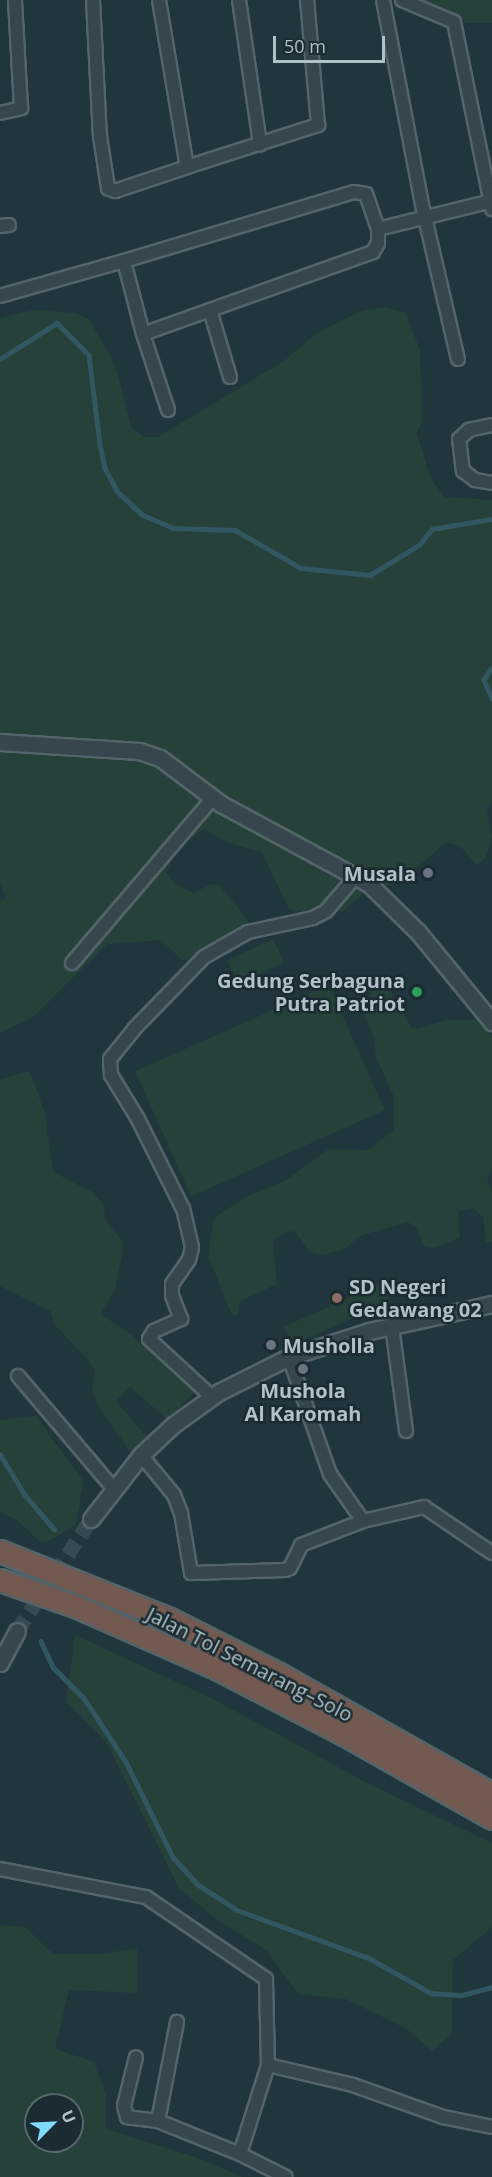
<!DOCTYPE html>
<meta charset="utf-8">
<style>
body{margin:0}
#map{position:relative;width:492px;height:2177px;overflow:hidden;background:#21363c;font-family:"Open Sans",sans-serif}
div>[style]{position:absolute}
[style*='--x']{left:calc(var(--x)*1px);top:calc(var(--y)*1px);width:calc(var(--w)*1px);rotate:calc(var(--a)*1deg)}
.green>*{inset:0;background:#264139;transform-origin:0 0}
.stream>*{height:4.5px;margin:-2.25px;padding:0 2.25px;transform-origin:2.25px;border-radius:2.25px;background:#325762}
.tertiary-tunnel>*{height:15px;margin-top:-7.5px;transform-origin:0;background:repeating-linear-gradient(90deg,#364b51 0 15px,transparent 0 23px)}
.roads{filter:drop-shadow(2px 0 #53646a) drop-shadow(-2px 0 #53646a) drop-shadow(0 2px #53646a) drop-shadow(0 -2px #53646a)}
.minor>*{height:12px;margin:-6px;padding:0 6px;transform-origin:6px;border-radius:6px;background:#35464c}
.tertiary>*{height:15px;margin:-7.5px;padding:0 7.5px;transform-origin:7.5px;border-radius:7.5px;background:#35464c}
.motorway>*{height:21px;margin:-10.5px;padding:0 10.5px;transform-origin:10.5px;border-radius:10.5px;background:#735a51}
.dots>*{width:16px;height:16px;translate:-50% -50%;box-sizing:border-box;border:3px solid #1a2b31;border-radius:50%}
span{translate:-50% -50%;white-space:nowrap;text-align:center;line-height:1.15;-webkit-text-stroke:5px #1a2b31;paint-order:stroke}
.poi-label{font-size:20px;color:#b0c1c8;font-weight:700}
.right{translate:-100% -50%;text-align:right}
.left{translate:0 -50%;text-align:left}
.street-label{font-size:20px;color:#b0c1c8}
.north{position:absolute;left:24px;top:2093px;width:60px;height:60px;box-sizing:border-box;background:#1a2b31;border:2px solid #56676d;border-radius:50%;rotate:66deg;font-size:16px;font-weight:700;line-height:24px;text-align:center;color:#b0c1c8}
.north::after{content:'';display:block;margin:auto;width:21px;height:27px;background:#7fdbfe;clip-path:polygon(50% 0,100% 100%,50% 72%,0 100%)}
.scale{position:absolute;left:273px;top:36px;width:112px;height:27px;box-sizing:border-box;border:3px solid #b0c1c8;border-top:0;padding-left:8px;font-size:18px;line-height:21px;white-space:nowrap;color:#b0c1c8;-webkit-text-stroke:4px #1a2b31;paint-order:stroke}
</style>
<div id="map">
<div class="green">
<i style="clip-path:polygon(411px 0,492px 0,492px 23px,464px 23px)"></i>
<i style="clip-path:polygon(382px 307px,405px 312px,420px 350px,422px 420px,417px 433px,430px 477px,444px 497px,492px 500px,492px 800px,487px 811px,492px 838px,486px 857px,477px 865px,460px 846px,446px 842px,402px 881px,364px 893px,343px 911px,296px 911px,289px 909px,262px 852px,229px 843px,204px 829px,177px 848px,166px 873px,174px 883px,193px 893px,212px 884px,219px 885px,254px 928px,183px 961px,161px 940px,107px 944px,33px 1017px,0 1033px,0 901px,6px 898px,0 884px,0 318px,34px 310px,75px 313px,89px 319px,115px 365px,132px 429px,144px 437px,158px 437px,284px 361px,317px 333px,361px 311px)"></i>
<i style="left:273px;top:939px;width:26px;height:51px;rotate:65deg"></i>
<i style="clip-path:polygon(377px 984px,390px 990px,411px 1027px,418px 1029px,446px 1020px,476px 1020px,492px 1036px,492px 1169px,487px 1178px,492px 1191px,492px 1242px,486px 1242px,483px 1217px,473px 1208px,458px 1211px,460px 1238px,435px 1248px,424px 1246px,415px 1226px,407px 1222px,360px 1236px,344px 1249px,323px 1255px,310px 1252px,295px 1231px,283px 1233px,273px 1241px,277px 1284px,240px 1301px,238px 1315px,232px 1315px,208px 1256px,214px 1218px,246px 1197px,285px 1181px,329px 1149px,368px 1150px,394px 1130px,394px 1097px,376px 1057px,374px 1036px,364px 1015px,365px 1001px)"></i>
<i style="left:329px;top:985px;width:137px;height:212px;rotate:66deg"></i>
<i style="clip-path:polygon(30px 1071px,45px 1114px,53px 1172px,92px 1192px,102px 1203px,107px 1223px,124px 1243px,115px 1290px,100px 1314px,132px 1335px,194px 1393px,167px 1419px,130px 1387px,116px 1401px,147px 1437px,133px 1455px,101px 1411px,92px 1391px,95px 1372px,90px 1362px,54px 1324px,50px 1311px,0 1286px,0 1079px)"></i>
<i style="left:382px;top:1283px;width:20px;height:107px;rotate:66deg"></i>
<i style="clip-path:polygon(36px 1416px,84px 1482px,75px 1525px,47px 1542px,38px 1540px,17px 1520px,0 1512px,0 1420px)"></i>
<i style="clip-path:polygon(75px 1635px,213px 1699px,367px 1783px,492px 1843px,492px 1927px,453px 1960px,452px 2033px,432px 2051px,407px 2029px,346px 1999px,298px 1994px,267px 1951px,216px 1919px,179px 1888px,106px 1742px,66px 1701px)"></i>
<i style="clip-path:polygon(evenodd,0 1925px,25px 1927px,53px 1954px,102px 1954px,137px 1948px,137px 1993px,69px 1990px,55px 2049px,94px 2062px,106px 2095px,106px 2129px,198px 2158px,242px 2177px,0 2177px,0 1925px,36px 2105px,72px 2105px,72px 2141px,36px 2141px,36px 2105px)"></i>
</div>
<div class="stream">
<i style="--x:0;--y:359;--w:67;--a:-32.3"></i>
<i style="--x:57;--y:323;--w:45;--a:45"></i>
<i style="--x:89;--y:355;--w:91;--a:83"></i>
<i style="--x:100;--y:445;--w:24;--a:78"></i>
<i style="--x:105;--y:468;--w:26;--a:62"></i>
<i style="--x:117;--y:491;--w:35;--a:43"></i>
<i style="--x:143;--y:515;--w:33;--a:23"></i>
<i style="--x:173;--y:528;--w:62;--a:1.8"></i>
<i style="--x:235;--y:530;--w:76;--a:29.9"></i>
<i style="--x:301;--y:568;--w:69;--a:5.8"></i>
<i style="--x:370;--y:575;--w:57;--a:-31.5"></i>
<i style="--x:419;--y:545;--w:21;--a:-51"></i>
<i style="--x:432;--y:529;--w:61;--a:-9.5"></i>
<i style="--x:492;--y:668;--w:14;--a:124"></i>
<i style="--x:484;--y:680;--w:20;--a:66"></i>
<i style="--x:0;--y:1454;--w:48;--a:58.6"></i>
<i style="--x:25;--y:1495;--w:45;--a:49.5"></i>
<i style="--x:41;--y:1641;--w:29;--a:65"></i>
<i style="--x:53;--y:1667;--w:44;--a:45"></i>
<i style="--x:84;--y:1698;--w:77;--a:56.7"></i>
<i style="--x:126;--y:1762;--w:106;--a:63.7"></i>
<i style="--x:173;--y:1857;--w:36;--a:48"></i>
<i style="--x:197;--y:1884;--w:48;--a:33"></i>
<i style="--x:237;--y:1910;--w:140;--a:20"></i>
<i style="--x:369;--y:1958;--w:71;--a:29.4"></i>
<i style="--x:431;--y:1993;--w:31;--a:4"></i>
<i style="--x:462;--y:1995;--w:31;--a:-15"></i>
</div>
<div class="tertiary-tunnel">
<i style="--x:17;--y:1631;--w:134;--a:-56.5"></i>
</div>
<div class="roads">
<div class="minor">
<i style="--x:93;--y:0;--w:136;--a:87.1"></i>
<i style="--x:100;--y:136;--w:53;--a:81.3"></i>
<i style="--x:108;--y:188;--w:8;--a:23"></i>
<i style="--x:115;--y:191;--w:76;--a:-18.4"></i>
<i style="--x:159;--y:0;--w:169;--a:80.5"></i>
<i style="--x:187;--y:167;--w:138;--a:-17.8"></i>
<i style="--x:318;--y:125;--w:125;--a:-95"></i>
<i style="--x:239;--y:0;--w:146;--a:81.7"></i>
<i style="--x:383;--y:0;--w:213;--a:79.2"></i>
<i style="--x:423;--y:209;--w:154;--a:76.9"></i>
<i style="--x:402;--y:0;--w:56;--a:22.9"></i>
<i style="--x:454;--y:22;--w:191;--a:78.5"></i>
<i style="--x:0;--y:113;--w:22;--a:-13"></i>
<i style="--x:21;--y:108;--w:108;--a:-93.2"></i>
<i style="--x:0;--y:226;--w:9;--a:-6"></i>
<i style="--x:378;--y:229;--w:14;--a:90"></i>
<i style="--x:378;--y:243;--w:10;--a:119"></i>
<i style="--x:373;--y:252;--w:244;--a:160.4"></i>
<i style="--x:143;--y:334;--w:75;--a:-104.6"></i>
<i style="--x:124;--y:261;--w:240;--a:-16.7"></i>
<i style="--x:354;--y:192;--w:12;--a:9"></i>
<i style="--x:366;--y:194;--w:37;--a:71"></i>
<i style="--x:378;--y:229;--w:117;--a:-13.8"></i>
<i style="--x:0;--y:296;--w:129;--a:-15.8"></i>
<i style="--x:210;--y:310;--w:70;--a:73.4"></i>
<i style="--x:143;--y:334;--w:80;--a:71.8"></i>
<i style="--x:492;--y:425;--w:24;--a:168"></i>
<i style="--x:469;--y:430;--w:13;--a:138"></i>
<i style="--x:459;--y:439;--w:32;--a:83"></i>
<i style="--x:463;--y:471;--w:15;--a:37"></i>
<i style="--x:475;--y:480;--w:17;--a:10"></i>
<i style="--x:72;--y:963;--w:217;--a:-49.5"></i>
<i style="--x:392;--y:1326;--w:106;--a:82.4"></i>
<i style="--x:289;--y:1357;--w:124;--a:70.7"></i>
<i style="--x:330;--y:1474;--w:57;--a:54.9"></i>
<i style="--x:363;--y:1521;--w:63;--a:-12.9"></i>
<i style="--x:424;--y:1507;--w:82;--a:34.1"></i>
<i style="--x:18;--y:1376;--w:148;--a:49.7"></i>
<i style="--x:211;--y:1396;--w:84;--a:-137.4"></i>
<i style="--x:149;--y:1339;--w:9;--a:-58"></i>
<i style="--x:154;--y:1331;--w:30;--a:-24"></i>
<i style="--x:181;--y:1319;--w:25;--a:-111"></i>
<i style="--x:172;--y:1296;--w:12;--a:-90"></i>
<i style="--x:172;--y:1284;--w:29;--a:-55"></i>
<i style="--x:189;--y:1260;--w:13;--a:-77"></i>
<i style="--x:192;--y:1247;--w:39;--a:-103"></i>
<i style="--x:183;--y:1209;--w:101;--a:-116.6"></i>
<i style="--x:138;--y:1119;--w:52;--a:-121.5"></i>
<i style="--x:111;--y:1075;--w:16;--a:-94"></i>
<i style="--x:110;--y:1059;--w:38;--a:-51"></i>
<i style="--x:134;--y:1029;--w:100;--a:-45.8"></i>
<i style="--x:204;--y:957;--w:51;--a:-29.6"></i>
<i style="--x:248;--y:932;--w:66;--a:-12.2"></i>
<i style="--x:313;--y:918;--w:15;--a:-28"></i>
<i style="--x:326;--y:911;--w:46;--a:-49.4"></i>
<i style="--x:141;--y:1455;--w:52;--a:50.5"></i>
<i style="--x:174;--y:1495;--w:19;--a:69"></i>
<i style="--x:181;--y:1513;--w:61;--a:80.5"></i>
<i style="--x:191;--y:1573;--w:94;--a:-1.8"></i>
<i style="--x:285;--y:1570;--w:5;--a:-22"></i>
<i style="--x:290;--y:1568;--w:25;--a:-64"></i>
<i style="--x:301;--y:1545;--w:66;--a:-21.2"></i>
<i style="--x:0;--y:1869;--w:149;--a:10.9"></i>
<i style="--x:146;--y:1897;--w:145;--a:34.3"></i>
<i style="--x:266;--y:1979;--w:86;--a:88.7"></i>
<i style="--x:268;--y:2065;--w:93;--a:107.5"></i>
<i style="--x:240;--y:2154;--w:88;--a:-158.1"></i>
<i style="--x:158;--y:2121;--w:31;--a:-173"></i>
<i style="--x:127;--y:2117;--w:11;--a:-105"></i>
<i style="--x:124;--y:2106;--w:50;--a:-76.2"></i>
<i style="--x:268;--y:2065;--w:87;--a:13.2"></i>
<i style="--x:353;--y:2085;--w:96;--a:19.6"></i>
<i style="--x:443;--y:2117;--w:50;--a:11.5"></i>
<i style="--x:158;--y:2121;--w:101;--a:-79.1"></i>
<i style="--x:240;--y:2154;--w:51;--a:26.6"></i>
</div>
<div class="tertiary">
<i style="--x:0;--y:742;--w:139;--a:3.7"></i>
<i style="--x:139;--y:751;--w:22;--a:18"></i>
<i style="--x:160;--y:758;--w:76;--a:37"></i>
<i style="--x:221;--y:804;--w:168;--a:28.4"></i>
<i style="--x:369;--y:884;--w:69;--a:44.4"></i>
<i style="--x:418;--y:932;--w:117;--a:50.6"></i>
<i style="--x:91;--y:1519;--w:81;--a:-52"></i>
<i style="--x:141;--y:1455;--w:44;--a:-43.2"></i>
<i style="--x:173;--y:1425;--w:57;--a:-35.7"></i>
<i style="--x:219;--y:1392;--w:78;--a:-26.6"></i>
<i style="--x:289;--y:1357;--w:84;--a:-18"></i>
<i style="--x:369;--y:1331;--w:126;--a:-12.4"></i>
<i style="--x:0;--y:1663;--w:36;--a:-62"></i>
</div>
<div class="motorway">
<i style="--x:0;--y:1551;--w:183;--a:21.8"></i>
<i style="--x:170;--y:1619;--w:120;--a:26.8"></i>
<i style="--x:277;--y:1673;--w:247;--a:29.4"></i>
<i style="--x:0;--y:1580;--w:79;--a:19.1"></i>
<i style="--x:75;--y:1606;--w:154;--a:23.7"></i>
<i style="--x:216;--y:1668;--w:144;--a:27.3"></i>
<i style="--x:344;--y:1734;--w:170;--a:29.6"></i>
</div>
</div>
<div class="dots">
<i style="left:428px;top:873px;background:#6b7280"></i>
<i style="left:417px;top:992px;background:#2e9e5b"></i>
<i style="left:337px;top:1298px;background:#8d6e63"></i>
<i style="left:271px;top:1345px;background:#6b7280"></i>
<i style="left:303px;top:1369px;background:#6b7280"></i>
</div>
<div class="poi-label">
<span class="right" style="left:416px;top:873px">Musala</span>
<span class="right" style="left:405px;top:992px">Gedung Serbaguna<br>Putra Patriot</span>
<span class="left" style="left:349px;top:1298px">SD Negeri<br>Gedawang 02</span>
<span class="left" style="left:283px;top:1345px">Musholla</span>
<span style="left:303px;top:1402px">Mushola<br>Al Karomah</span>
</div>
<div class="street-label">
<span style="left:250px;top:1664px;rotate:27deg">Jalan Tol Semarang–Solo</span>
</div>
<div class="north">U</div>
<div class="scale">50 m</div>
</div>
